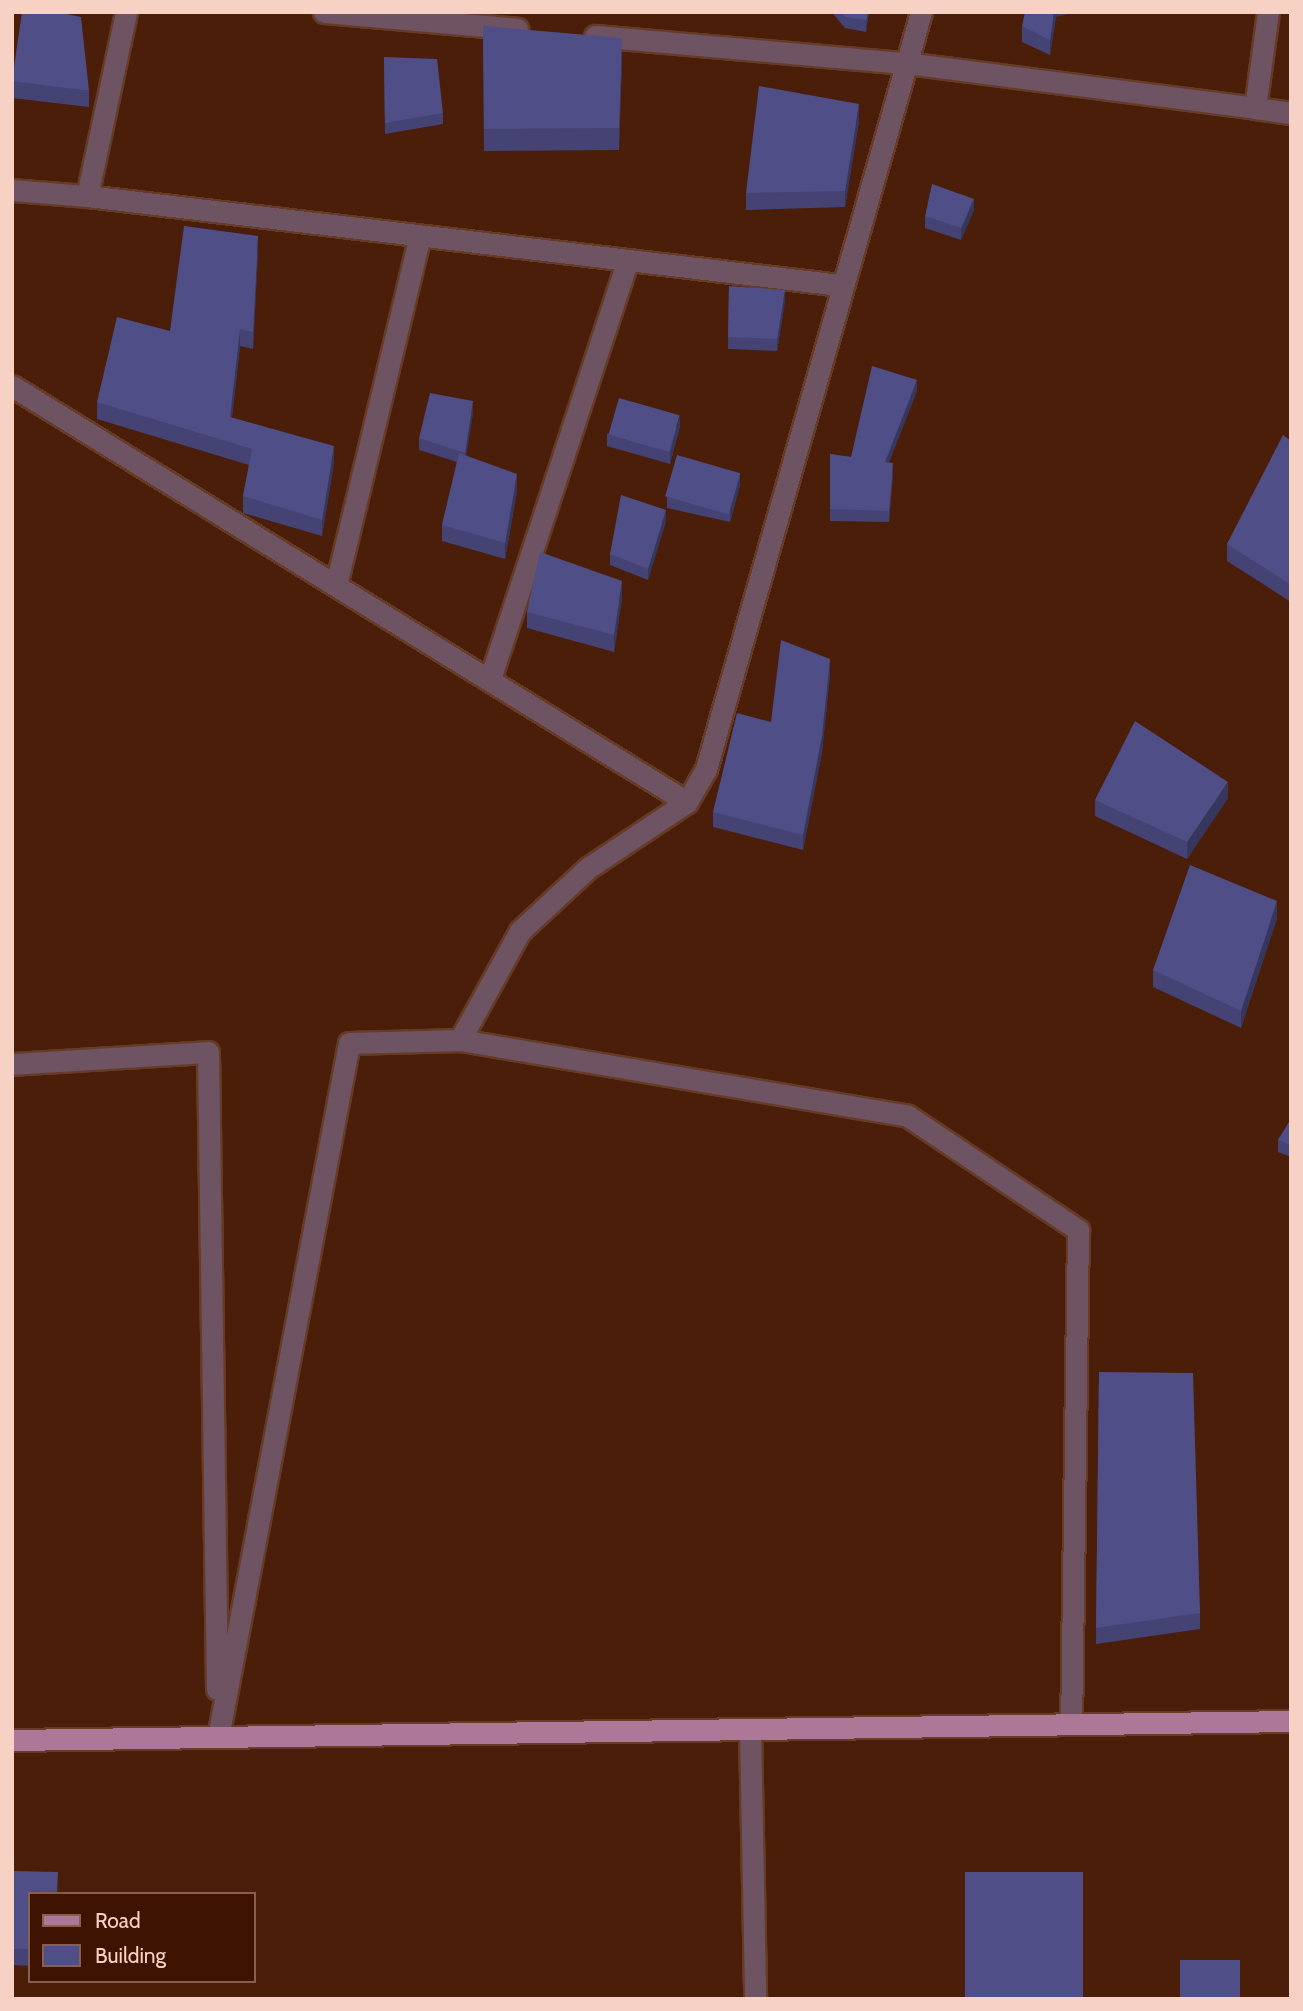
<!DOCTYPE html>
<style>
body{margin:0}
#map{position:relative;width:1303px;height:2011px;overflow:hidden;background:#4a1e09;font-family:Cabin,sans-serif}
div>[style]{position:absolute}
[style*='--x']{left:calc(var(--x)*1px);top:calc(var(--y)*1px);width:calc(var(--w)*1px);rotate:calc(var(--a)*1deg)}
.roads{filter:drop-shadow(2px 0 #663b27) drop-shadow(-2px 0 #663b27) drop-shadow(0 2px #663b27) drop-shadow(0 -2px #663b27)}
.minor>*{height:21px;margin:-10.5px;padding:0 10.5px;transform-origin:10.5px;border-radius:10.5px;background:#6e5363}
.major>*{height:21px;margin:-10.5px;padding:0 10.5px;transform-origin:10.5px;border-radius:10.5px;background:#ad7898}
.wall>*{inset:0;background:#444374}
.shaded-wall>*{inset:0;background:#37375e}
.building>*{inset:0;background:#4f4e87;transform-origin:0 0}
span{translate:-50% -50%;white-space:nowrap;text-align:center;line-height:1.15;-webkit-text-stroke:7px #3e1301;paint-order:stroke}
.frame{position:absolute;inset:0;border:14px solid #f7d2c4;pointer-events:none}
.legend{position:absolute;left:28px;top:1892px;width:228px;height:91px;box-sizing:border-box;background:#3e1301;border:2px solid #885f4f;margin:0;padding:9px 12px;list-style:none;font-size:21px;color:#f7d2c4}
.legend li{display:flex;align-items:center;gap:14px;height:35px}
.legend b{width:35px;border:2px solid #885f4f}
</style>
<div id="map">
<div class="roads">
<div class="minor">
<i style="--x:324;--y:12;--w:194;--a:5"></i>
<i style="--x:595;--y:36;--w:312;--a:5"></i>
<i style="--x:906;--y:63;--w:352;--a:7.3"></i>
<i style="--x:1255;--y:108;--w:97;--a:-82.3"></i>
<i style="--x:1255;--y:108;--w:36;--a:8"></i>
<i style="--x:12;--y:190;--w:75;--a:4.6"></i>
<i style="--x:87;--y:196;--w:188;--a:-78"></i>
<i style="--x:87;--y:196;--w:758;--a:6.74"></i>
<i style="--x:12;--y:386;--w:793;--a:31.65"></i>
<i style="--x:336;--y:585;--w:359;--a:-76.5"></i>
<i style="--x:490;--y:679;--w:441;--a:-71.8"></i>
<i style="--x:460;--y:1040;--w:124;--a:-61.2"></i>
<i style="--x:520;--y:931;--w:93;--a:-42.8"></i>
<i style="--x:588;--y:868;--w:119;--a:-33.7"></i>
<i style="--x:687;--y:802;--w:38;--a:-60"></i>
<i style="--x:706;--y:769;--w:787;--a:-74.14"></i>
<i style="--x:12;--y:1064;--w:196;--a:-3.5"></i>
<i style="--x:208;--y:1052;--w:637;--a:89.19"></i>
<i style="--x:750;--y:1729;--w:270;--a:88.9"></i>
<i style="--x:218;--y:1737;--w:706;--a:-79.31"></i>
<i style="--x:349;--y:1043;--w:111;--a:-1.5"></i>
<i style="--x:460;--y:1040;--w:454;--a:9.6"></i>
<i style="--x:908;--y:1116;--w:205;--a:33.8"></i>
<i style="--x:1078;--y:1230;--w:494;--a:90.8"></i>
</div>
<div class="major">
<i style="--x:12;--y:1740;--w:1279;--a:-0.85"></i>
</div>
</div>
<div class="wall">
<i style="clip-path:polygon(834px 12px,869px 12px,866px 32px,845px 28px,834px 15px)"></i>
<i style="clip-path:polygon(1056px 17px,1050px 55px,1022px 42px,1022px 26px)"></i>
<i style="clip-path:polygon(483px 26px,622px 60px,619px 150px,484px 151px)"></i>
<i style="clip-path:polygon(384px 57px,443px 113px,443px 124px,385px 134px)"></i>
<i style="clip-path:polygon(12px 79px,89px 91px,89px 107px,12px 98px)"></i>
<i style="clip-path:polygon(859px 121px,845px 207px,746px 210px,746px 193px)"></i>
<i style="clip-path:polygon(974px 210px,961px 240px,925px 228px,925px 216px)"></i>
<i style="clip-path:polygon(258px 253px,253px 349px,240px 346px,232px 418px,334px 463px,322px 536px,243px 513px,243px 496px,249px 465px,97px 419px,97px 402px,170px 331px)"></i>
<i style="clip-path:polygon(729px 286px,785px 301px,777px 351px,728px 349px)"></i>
<i style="clip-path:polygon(917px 391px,889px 462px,893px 474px,889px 522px,830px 521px,830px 454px,851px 457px)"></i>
<i style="clip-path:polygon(473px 413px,466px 456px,517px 491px,505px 559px,442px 541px,442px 525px,457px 462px,419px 450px,419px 438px)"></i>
<i style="clip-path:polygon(680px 426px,670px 464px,607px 446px,607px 434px)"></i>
<i style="clip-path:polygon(1291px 441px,1291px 602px,1227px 561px,1227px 544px)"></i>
<i style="clip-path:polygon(740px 485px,730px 522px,667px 508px,667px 497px)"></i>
<i style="clip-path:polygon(666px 521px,648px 580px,610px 565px,610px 554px)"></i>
<i style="clip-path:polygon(622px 598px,614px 652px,527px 628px,527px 612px)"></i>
<i style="clip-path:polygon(830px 675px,822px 752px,803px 850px,713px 827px,713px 812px,771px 722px)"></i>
<i style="clip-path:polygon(1228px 798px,1187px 859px,1095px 816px,1095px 800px)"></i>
<i style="clip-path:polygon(1277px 918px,1241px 1028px,1153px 987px,1153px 970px)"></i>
<i style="clip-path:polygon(1291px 1119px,1291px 1157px,1278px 1152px,1278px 1140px)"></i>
<i style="clip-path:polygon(1099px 1372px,1200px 1613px,1200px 1629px,1096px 1644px)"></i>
<i style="clip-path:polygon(12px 1871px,30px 1894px,30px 1966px,12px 1965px)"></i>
</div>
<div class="shaded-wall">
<i style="clip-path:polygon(868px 12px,869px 12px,866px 32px,866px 20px)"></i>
<i style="clip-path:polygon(1054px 12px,1076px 12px,1056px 17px,1050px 55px,1050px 40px)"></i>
<i style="clip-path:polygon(622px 38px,622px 60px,619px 150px,619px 128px)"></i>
<i style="clip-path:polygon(859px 104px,859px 121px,845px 207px,845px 191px)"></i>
<i style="clip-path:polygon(974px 199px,974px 210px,961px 240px,961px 228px)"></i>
<i style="clip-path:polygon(258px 236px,258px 253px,253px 349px,253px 332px)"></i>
<i style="clip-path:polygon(785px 290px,785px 301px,777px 351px,777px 339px)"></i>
<i style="clip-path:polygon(240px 329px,240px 346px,230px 434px,230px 417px)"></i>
<i style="clip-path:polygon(917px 380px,917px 391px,885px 473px,885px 462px)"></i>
<i style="clip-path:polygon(473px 401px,473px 413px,465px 464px,465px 453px)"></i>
<i style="clip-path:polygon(680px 415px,680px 426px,670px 464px,670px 452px)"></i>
<i style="clip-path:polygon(334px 446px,334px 463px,322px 536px,322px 520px)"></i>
<i style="clip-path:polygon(893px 463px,893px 474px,889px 522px,889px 511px)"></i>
<i style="clip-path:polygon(740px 473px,740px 485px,730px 522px,730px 510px)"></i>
<i style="clip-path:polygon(517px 474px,517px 491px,505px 559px,505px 543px)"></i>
<i style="clip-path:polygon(666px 510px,666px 521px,648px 580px,648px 569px)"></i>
<i style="clip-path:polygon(622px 581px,622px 598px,614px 652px,614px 635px)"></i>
<i style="clip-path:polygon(830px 659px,830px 675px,822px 752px,803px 850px,803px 835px)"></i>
<i style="clip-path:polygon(1228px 782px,1228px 798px,1187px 859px,1187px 842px)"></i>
<i style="clip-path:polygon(1277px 901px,1277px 918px,1241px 1028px,1241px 1011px)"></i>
</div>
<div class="building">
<i style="clip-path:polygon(22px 12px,57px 12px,81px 17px,89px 91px,12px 81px)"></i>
<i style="clip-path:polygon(841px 12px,868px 12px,866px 20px,845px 17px)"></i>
<i style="clip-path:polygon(1025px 12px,1054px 12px,1050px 40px,1022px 26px)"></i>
<i style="clip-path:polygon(483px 26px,622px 38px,619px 128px,484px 129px)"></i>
<i style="clip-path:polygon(384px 57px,437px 59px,443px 113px,385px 123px)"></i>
<i style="clip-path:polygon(759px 86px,859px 104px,845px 191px,746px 193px)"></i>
<i style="clip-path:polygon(932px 184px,974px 199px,961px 228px,925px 216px)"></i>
<i style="clip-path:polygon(184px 226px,258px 236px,253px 332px,240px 329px,230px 417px,334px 446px,322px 520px,243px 496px,252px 449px,97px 402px,117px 317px,170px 331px)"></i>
<i style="clip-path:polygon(729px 286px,785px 290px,777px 339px,728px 337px)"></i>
<i style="clip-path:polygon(872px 366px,917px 380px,885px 462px,893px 463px,889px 511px,830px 509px,830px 454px,851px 457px)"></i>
<i style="clip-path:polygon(430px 393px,473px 401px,465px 453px,419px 438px)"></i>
<i style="left:619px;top:398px;width:63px;height:38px;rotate:16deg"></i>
<i style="clip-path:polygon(1283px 435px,1291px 441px,1291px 585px,1227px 544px)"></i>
<i style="clip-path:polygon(459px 453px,517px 474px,505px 543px,442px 525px)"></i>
<i style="left:677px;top:455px;width:66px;height:43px;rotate:16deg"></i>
<i style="clip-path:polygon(621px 495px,666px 510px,648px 569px,610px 554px)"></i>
<i style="clip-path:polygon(540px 552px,622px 581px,614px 635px,527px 612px)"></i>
<i style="clip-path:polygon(781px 640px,830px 659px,822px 736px,803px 835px,713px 812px,737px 713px,771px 722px)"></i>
<i style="clip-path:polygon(1135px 721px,1228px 782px,1187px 842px,1095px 800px)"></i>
<i style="clip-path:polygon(1190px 865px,1277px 901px,1241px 1011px,1153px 970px)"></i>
<i style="clip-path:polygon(1291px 1119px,1291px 1145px,1278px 1140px)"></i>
<i style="clip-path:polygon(1099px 1372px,1193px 1373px,1200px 1613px,1096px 1628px)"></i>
<i style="clip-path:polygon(12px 1871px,58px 1872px,57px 1894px,30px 1894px,30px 1949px,12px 1949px)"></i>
<i style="left:1083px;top:1872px;width:127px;height:118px;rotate:90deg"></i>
<i style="left:1180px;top:1960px;width:60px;height:39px"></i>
</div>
<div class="frame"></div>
<ul class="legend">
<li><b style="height:9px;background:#ad7898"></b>Road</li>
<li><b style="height:19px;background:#4f4e87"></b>Building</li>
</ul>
</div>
